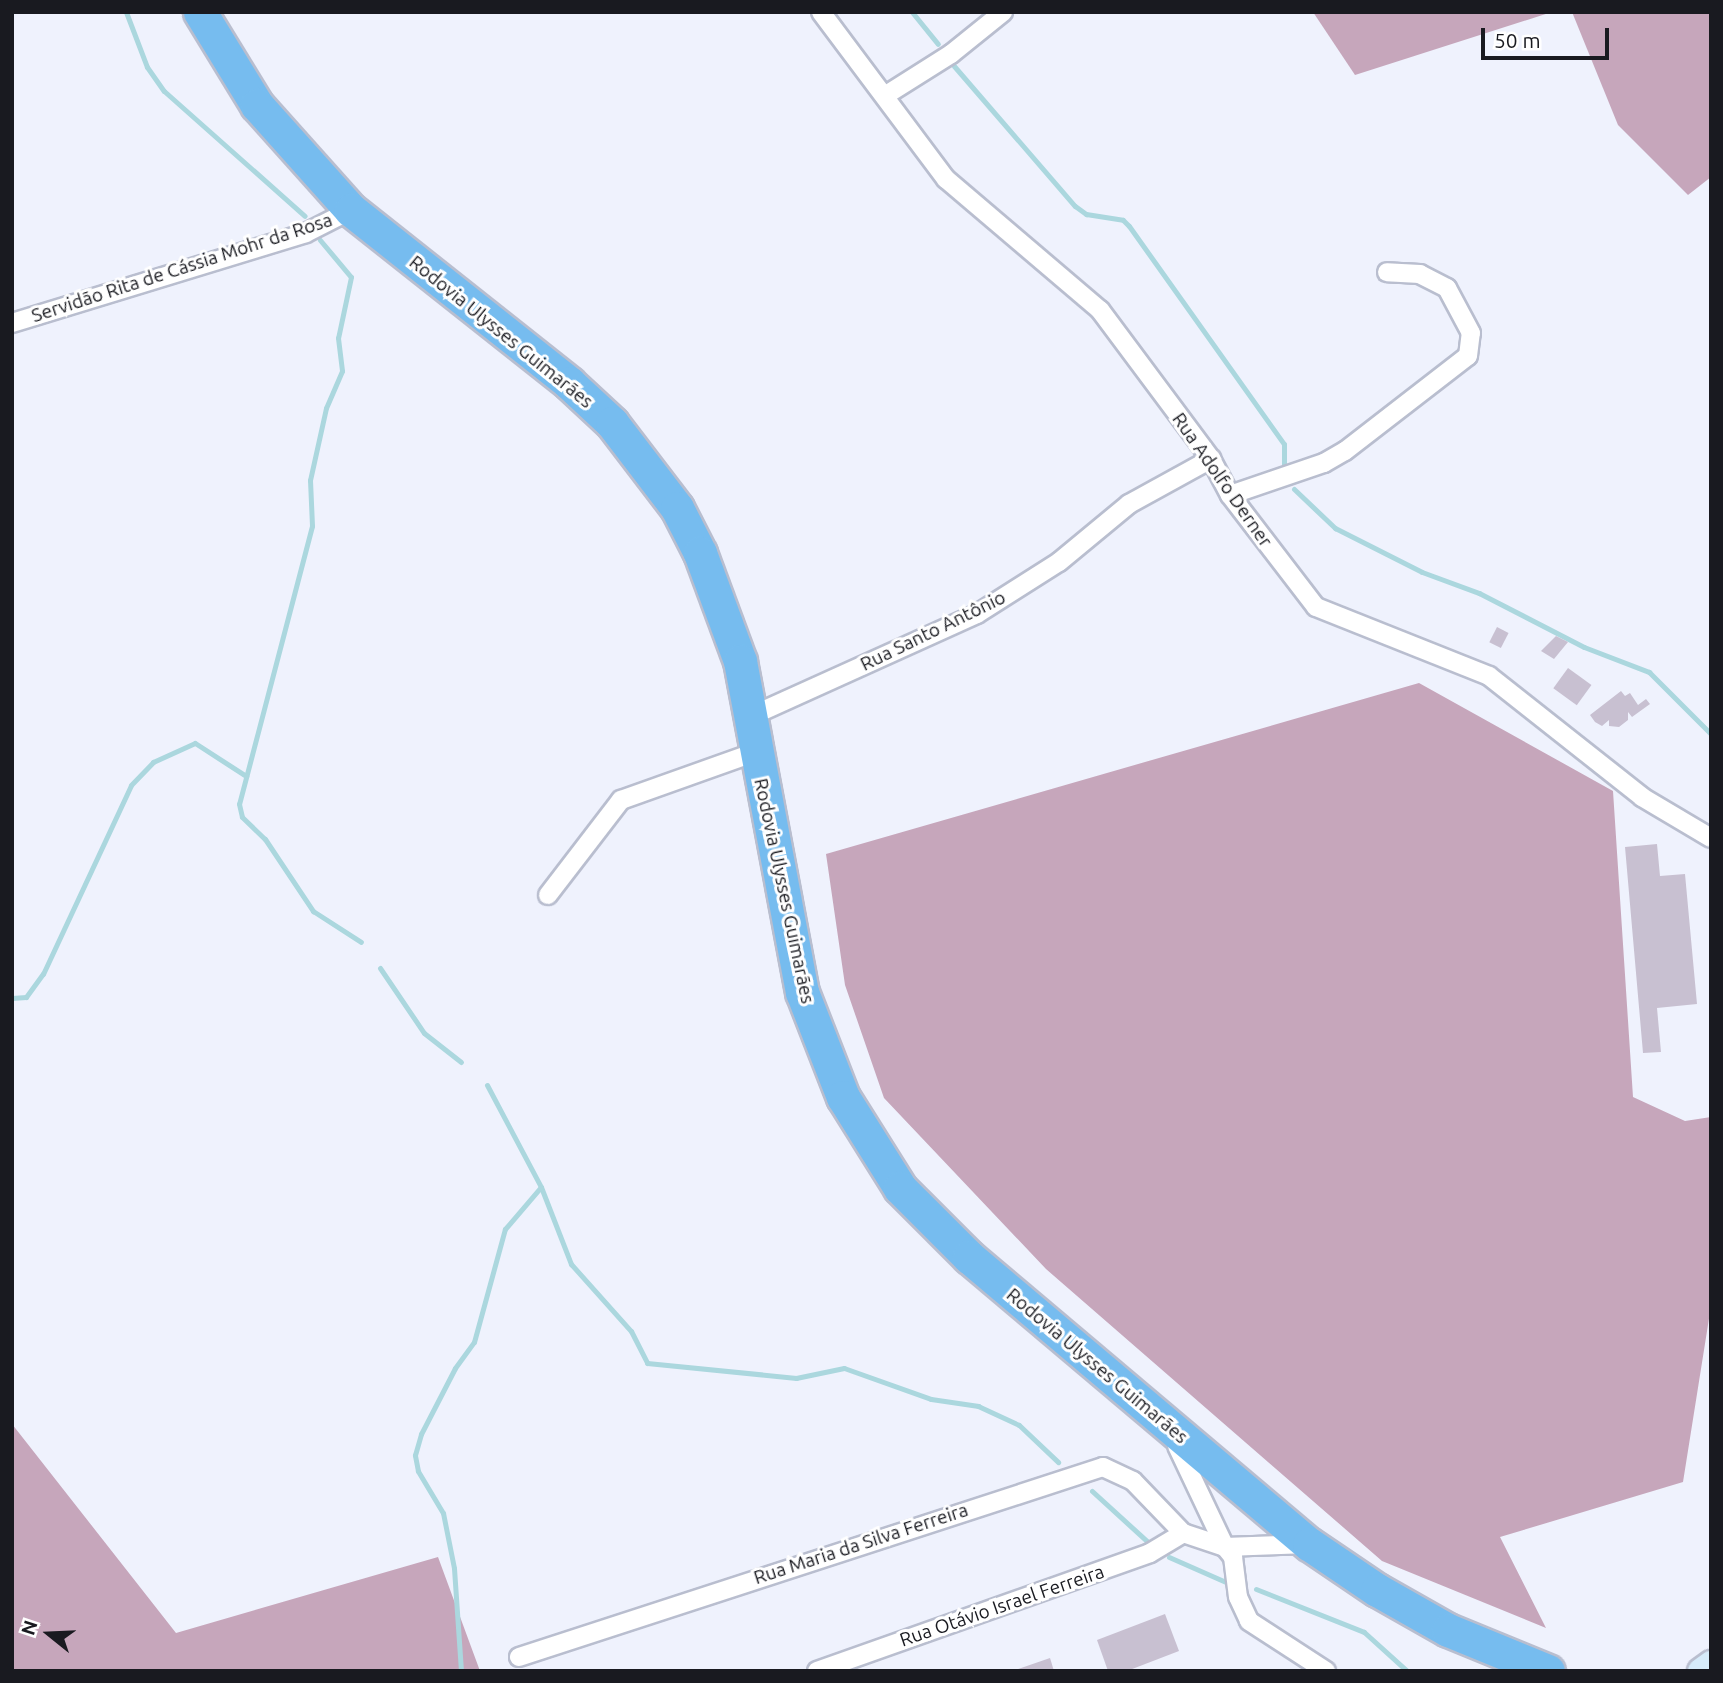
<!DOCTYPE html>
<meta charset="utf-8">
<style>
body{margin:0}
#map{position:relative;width:1723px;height:1683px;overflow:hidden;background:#eff2fd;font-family:Ubuntu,sans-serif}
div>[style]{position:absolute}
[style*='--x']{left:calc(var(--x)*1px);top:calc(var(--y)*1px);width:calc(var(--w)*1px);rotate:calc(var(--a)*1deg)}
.forest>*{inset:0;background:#c6a6bb}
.stream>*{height:5px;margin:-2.5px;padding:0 2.5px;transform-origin:2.5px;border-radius:2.5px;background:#abd7de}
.building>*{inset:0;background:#c8c0d1;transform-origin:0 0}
.roads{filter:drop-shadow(2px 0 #b9becf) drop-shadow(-2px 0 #b9becf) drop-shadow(0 2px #b9becf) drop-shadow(0 -2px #b9becf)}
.street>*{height:18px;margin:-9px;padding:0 9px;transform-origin:9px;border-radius:9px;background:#fff}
.secondary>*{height:24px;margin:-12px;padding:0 12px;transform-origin:12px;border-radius:12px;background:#d6ebfa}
.highway>*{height:33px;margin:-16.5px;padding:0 16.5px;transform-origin:16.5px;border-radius:16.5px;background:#76bcef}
span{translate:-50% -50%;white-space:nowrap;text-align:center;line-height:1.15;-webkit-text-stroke:6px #fff;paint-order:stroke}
.street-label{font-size:19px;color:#191a20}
.frame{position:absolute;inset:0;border:14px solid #191a20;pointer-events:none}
.north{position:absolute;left:14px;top:1599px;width:70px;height:70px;-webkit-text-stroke:5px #fff;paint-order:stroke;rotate:288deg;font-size:19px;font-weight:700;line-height:28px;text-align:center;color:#191a20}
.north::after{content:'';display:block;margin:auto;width:24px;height:32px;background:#191a20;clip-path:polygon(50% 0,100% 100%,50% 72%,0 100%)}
.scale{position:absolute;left:1481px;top:28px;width:128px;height:32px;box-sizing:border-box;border:4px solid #191a20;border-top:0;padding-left:9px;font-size:21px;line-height:24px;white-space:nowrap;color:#191a20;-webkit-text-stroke:5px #fff;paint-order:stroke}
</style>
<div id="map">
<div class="forest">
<i style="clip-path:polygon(1313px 12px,1552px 12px,1355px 75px)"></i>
<i style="clip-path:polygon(1572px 12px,1711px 12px,1711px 177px,1688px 195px,1618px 125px)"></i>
<i style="clip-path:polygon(1419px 683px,1613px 791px,1633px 1097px,1685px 1121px,1711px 1117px,1711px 1306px,1683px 1482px,1500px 1537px,1546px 1628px,1382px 1561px,1046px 1269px,884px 1098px,845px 985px,826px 854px)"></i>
<i style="clip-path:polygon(12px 1424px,176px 1633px,438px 1557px,480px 1671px,12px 1671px)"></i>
</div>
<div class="stream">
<i style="--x:126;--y:12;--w:59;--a:69.1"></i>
<i style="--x:147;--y:67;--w:29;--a:55"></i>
<i style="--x:164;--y:91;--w:188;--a:41.6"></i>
<i style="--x:912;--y:12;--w:41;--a:50.9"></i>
<i style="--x:954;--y:66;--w:185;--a:49.2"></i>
<i style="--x:1075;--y:206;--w:14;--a:36"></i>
<i style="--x:1086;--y:214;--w:37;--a:9"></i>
<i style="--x:1123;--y:220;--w:8;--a:45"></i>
<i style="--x:1129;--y:226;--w:267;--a:54.6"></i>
<i style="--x:1284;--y:444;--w:24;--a:90"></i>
<i style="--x:320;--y:240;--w:48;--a:50"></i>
<i style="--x:351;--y:277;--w:62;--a:102"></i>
<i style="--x:338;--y:338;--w:33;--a:83"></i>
<i style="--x:342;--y:371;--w:40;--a:113.4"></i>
<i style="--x:326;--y:408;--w:74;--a:102.5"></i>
<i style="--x:310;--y:480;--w:46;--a:87.5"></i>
<i style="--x:312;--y:526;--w:287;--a:104.7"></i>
<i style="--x:239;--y:804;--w:13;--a:77"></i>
<i style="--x:242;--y:817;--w:32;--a:44"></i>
<i style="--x:265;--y:839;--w:87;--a:56.3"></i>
<i style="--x:313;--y:911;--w:57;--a:32.9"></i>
<i style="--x:1294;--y:489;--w:57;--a:43.6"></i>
<i style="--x:1335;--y:528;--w:97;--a:26.8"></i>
<i style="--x:1422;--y:572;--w:61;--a:20.2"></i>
<i style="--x:1479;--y:593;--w:118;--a:27.2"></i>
<i style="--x:1584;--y:647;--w:70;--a:21"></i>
<i style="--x:1649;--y:672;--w:88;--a:45"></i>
<i style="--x:380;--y:968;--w:78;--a:55.9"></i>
<i style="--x:424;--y:1033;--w:47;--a:38.1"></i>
<i style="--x:12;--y:998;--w:14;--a:-4"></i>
<i style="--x:26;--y:997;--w:29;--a:-54"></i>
<i style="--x:43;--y:974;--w:208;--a:-65"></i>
<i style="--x:131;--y:785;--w:32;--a:-46"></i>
<i style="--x:153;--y:762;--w:46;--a:-24.3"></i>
<i style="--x:195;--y:743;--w:61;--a:32.9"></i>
<i style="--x:487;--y:1085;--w:115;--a:62.1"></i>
<i style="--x:541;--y:1187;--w:83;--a:68.7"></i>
<i style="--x:571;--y:1264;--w:90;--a:48.2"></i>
<i style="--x:631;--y:1331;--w:36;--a:63"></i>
<i style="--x:647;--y:1363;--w:150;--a:5.7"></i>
<i style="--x:796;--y:1378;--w:49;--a:-11.8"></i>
<i style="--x:844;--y:1368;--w:92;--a:19.6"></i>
<i style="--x:931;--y:1399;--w:48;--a:8.5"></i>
<i style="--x:978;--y:1406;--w:45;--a:24.9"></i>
<i style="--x:1019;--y:1425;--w:54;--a:43.5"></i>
<i style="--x:1092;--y:1491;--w:77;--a:42.4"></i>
<i style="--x:1169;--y:1557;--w:62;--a:23.7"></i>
<i style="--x:1256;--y:1589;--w:116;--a:21.7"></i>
<i style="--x:1364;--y:1632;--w:58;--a:42.2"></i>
<i style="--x:461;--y:1671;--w:103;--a:-93.9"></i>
<i style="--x:454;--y:1568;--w:56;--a:-101.3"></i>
<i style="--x:443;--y:1513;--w:49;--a:-120.8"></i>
<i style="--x:418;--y:1471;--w:16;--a:-101"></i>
<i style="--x:415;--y:1455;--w:22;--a:-74"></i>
<i style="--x:421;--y:1434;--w:74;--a:-62.7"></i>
<i style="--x:455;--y:1368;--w:32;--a:-54"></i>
<i style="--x:474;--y:1342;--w:117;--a:-74.7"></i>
<i style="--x:505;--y:1229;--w:55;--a:-49.4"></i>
</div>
<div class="building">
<i style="left:1497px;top:627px;width:13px;height:17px;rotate:27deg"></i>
<i style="clip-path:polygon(1556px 636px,1568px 642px,1554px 659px,1541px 651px)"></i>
<i style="left:1568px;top:668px;width:29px;height:25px;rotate:36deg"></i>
<i style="clip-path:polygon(1621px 691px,1625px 696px,1630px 693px,1638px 705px,1646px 699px,1650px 704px,1632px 717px,1628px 712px,1628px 720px,1619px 727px,1609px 726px,1609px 720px,1602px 726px,1595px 722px,1590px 715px)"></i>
<i style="clip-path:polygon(1657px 844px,1660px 876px,1685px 874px,1697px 1004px,1657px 1008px,1661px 1052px,1643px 1053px,1625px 847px)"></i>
<i style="clip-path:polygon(1165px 1614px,1179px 1651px,1127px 1671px,1108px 1671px,1097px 1640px)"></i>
<i style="clip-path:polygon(1050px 1658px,1054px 1671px,1015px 1671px,1015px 1670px)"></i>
</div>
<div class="roads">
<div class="street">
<i style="--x:821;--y:12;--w:209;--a:53.2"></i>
<i style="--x:946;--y:179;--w:202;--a:40.4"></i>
<i style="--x:1100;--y:310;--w:186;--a:53.3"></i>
<i style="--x:1211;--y:459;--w:41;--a:62.2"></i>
<i style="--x:1230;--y:495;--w:141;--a:52.5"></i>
<i style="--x:1316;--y:607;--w:186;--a:21.7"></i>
<i style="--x:1489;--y:676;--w:195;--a:38.3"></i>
<i style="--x:1642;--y:797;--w:80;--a:30.7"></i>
<i style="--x:886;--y:95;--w:77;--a:-32.2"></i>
<i style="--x:951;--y:54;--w:67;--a:-38.9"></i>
<i style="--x:12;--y:323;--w:307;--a:-17"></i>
<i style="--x:306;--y:233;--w:51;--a:-27.1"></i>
<i style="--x:1230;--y:495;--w:99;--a:-18.8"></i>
<i style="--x:1324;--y:463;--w:24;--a:-30"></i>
<i style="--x:1345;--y:451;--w:155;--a:-37.7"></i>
<i style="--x:1468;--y:356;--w:23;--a:-83"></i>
<i style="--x:1471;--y:333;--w:51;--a:-118.1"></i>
<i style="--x:1447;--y:288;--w:30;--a:-153"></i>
<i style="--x:1420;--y:274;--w:33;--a:-177"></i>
<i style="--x:749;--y:717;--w:250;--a:-24.3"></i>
<i style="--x:977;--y:614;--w:97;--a:-32.4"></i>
<i style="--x:1059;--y:562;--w:91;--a:-39.6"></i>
<i style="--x:1129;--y:504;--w:94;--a:-28.8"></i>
<i style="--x:548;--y:895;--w:120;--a:-52.5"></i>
<i style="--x:621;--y:800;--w:143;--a:-19.6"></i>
<i style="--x:1177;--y:1446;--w:112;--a:64.6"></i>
<i style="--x:1225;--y:1547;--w:83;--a:-2.1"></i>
<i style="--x:519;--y:1657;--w:614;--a:-18.02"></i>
<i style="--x:1103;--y:1467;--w:33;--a:25"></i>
<i style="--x:1133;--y:1481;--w:72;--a:46.1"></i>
<i style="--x:1183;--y:1533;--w:44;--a:18.4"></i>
<i style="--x:1225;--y:1547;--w:13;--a:51"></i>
<i style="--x:1233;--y:1557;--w:40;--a:82.9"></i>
<i style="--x:1238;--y:1597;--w:26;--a:65"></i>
<i style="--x:1249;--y:1621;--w:92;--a:33"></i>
<i style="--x:817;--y:1671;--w:353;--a:-19.5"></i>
<i style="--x:1150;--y:1553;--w:39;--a:-31"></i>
</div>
<div class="secondary">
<i style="--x:1700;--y:1671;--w:14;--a:-36"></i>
</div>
<div class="highway">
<i style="--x:200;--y:12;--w:109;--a:58.5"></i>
<i style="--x:257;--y:105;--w:141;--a:48.2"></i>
<i style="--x:351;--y:210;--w:278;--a:38.4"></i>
<i style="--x:569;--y:383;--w:59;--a:42.9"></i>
<i style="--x:612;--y:423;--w:107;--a:52.6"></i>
<i style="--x:677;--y:508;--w:51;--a:62.9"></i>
<i style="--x:700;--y:553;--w:115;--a:69.7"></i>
<i style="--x:740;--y:661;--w:337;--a:79.4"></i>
<i style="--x:802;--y:992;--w:113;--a:68.7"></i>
<i style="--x:843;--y:1097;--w:107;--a:57.9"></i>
<i style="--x:900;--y:1188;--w:98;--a:45"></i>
<i style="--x:969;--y:1257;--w:445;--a:40.2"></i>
<i style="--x:1309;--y:1544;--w:82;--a:34.1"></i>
<i style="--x:1377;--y:1590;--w:81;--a:29.4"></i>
<i style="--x:1448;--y:1630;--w:108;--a:22.3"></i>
</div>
</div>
<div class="street-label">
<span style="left:182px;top:268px;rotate:-18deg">Servidão Rita de Cássia Mohr da Rosa</span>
<span style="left:501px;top:332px;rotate:39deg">Rodovia Ulysses Guimarães</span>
<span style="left:1222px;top:480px;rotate:55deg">Rua Adolfo Derner</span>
<span style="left:933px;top:631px;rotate:-26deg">Rua Santo Antônio</span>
<span style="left:784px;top:891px;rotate:78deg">Rodovia Ulysses Guimarães</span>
<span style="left:1097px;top:1366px;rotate:40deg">Rodovia Ulysses Guimarães</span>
<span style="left:861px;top:1544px;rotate:-18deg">Rua Maria da Silva Ferreira</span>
<span style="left:1002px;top:1606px;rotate:-19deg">Rua Otávio Israel Ferreira</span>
</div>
<div class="frame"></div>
<div class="north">N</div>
<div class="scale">50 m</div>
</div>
